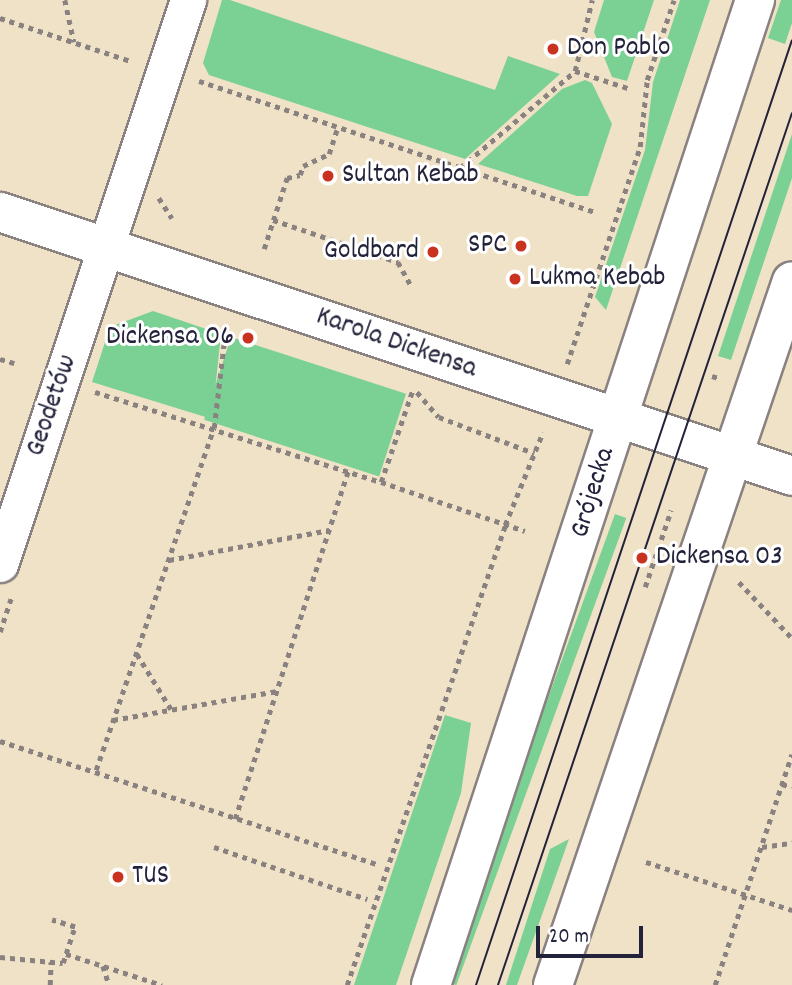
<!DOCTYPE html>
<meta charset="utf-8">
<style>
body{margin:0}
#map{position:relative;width:792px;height:985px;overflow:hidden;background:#f0e2c6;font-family:Dekko,sans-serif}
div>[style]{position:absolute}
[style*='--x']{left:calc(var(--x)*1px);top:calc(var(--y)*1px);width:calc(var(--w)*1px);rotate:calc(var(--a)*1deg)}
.green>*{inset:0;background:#7bd094;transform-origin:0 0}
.path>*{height:4.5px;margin-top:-2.25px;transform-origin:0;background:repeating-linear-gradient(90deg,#898280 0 5px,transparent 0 10px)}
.roads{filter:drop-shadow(2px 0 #898280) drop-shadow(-2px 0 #898280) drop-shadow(0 2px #898280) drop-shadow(0 -2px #898280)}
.minor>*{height:35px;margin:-17.5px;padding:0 17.5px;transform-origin:17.5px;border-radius:17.5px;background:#fff}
.tertiary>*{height:38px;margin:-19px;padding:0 19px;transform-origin:19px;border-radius:19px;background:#fff}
.secondary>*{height:38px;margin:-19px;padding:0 19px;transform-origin:19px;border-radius:19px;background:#fff}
.tram>*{height:2px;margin:-1px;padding:0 1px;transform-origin:1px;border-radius:1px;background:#22223b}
.dots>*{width:19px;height:19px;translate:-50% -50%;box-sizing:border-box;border:4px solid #fff;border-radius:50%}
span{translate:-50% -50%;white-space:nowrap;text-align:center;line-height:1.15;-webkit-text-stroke:6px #fff;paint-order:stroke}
.poi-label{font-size:28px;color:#22223b}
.left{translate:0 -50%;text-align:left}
.right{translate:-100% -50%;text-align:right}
.street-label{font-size:28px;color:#22223b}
.scale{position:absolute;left:536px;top:926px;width:107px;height:32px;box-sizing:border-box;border:4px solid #22223b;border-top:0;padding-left:9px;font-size:21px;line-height:24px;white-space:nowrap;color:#22223b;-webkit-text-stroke:5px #fff;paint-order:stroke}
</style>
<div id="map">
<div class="green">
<i style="clip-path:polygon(222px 0,230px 0,495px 90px,508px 56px,560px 74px,465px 159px,209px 75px,203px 63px)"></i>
<i style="clip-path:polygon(604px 0,654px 0,627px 81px,612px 77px,594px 32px)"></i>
<i style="clip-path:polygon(680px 0,710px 0,606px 310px,595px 297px,645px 150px,653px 82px)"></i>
<i style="clip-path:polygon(781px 0,792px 0,792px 23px,785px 44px,768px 38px)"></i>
<i style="clip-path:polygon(585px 80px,592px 83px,612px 124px,588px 196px,577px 196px,478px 164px,562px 89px)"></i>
<i style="clip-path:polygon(792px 134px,792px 178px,731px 360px,718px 356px)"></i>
<i style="clip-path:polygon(153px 311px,221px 334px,212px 419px,92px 382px,110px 327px)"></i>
<i style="left:231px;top:337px;width:184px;height:87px;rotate:18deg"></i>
<i style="left:615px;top:514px;width:12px;height:497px;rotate:20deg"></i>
<i style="clip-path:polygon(445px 715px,471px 723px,461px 793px,396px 985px,354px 985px)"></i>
<i style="clip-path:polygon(569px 839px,517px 985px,506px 985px,550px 849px)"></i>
</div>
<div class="path">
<i style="--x:65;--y:0;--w:43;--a:77.9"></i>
<i style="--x:0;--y:18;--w:138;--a:18.2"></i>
<i style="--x:575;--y:71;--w:73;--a:-76.5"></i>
<i style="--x:199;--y:81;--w:419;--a:18.3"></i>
<i style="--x:460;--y:168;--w:150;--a:-40.1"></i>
<i style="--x:575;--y:71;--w:59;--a:17.8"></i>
<i style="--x:159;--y:198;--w:24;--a:57"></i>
<i style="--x:273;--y:220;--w:132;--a:18.6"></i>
<i style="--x:398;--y:262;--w:29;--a:61"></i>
<i style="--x:264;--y:249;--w:75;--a:-72.1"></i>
<i style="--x:287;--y:178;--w:13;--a:-13"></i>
<i style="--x:300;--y:175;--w:9;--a:-72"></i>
<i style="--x:303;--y:166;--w:29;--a:-25"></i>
<i style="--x:329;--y:154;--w:26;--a:-72"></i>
<i style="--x:0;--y:359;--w:15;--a:16"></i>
<i style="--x:567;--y:364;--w:229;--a:-71.4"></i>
<i style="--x:640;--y:147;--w:67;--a:-84"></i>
<i style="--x:647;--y:80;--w:84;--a:-71.4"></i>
<i style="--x:712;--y:376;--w:9;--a:18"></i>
<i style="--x:95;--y:392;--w:300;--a:17.5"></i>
<i style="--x:381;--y:482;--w:98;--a:-71"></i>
<i style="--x:417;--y:392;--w:33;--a:49"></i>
<i style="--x:439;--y:417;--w:102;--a:20.8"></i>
<i style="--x:381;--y:482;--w:152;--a:18.8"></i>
<i style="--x:169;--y:560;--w:163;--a:-10.6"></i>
<i style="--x:739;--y:582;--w:77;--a:46.6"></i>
<i style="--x:645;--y:587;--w:81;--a:-71.3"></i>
<i style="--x:0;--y:632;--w:38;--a:-72"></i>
<i style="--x:137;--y:654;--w:65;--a:58.3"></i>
<i style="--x:113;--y:720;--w:167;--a:-10"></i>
<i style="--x:0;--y:741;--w:399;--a:18.1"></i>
<i style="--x:96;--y:770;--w:362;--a:-71"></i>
<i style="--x:214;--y:428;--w:103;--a:-83.3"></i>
<i style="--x:782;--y:784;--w:10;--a:17"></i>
<i style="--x:235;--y:819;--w:366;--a:-72"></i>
<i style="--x:214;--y:847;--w:162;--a:18.8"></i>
<i style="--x:762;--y:847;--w:30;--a:-8"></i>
<i style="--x:646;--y:862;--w:154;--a:18.2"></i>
<i style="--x:66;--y:954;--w:101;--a:17.9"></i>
<i style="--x:0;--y:957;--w:63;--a:5.4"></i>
<i style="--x:63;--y:963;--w:38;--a:-72"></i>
<i style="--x:75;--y:927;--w:24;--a:-163"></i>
<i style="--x:103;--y:966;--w:20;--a:72"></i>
<i style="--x:50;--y:985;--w:23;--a:-88"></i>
<i style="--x:347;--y:985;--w:486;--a:-71"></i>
<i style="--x:505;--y:525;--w:100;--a:-67.8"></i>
<i style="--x:715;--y:985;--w:243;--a:-71.6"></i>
</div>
<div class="roads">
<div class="minor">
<i style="--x:0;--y:564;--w:595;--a:-71.57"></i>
</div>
<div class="tertiary">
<i style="--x:0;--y:212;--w:835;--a:18.43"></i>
</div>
<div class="secondary">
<i style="--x:431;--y:985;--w:1037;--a:-71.79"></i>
<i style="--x:553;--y:985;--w:743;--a:-71.25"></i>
</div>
</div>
<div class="tram">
<i style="--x:476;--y:985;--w:996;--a:-71.51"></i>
<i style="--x:498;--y:985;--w:920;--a:-71.37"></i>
</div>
<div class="dots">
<i style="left:553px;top:49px;background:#c8321e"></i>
<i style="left:328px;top:176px;background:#c8321e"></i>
<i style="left:521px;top:246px;background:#c8321e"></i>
<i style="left:433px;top:252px;background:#c8321e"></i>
<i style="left:515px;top:279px;background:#c8321e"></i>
<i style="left:248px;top:338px;background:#c8321e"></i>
<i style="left:642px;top:558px;background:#c8321e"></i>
<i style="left:118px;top:877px;background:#c8321e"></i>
</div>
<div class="poi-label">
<span class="left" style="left:567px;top:49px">Don Pablo</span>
<span class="left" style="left:342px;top:176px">Sultan Kebab</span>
<span class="right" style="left:507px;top:246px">SPC</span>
<span class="right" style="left:419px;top:252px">Goldbard</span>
<span class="left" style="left:529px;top:279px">Lukma Kebab</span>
<span class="right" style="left:234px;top:338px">Dickensa 06</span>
<span class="left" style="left:656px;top:558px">Dickensa 03</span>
<span class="left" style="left:132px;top:877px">TUS</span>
</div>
<div class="street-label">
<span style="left:396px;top:344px;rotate:19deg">Karola Dickensa</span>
<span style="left:53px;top:406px;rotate:-71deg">Geodetów</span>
<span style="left:594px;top:493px;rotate:-73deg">Grójecka</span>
</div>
<div class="scale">20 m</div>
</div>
